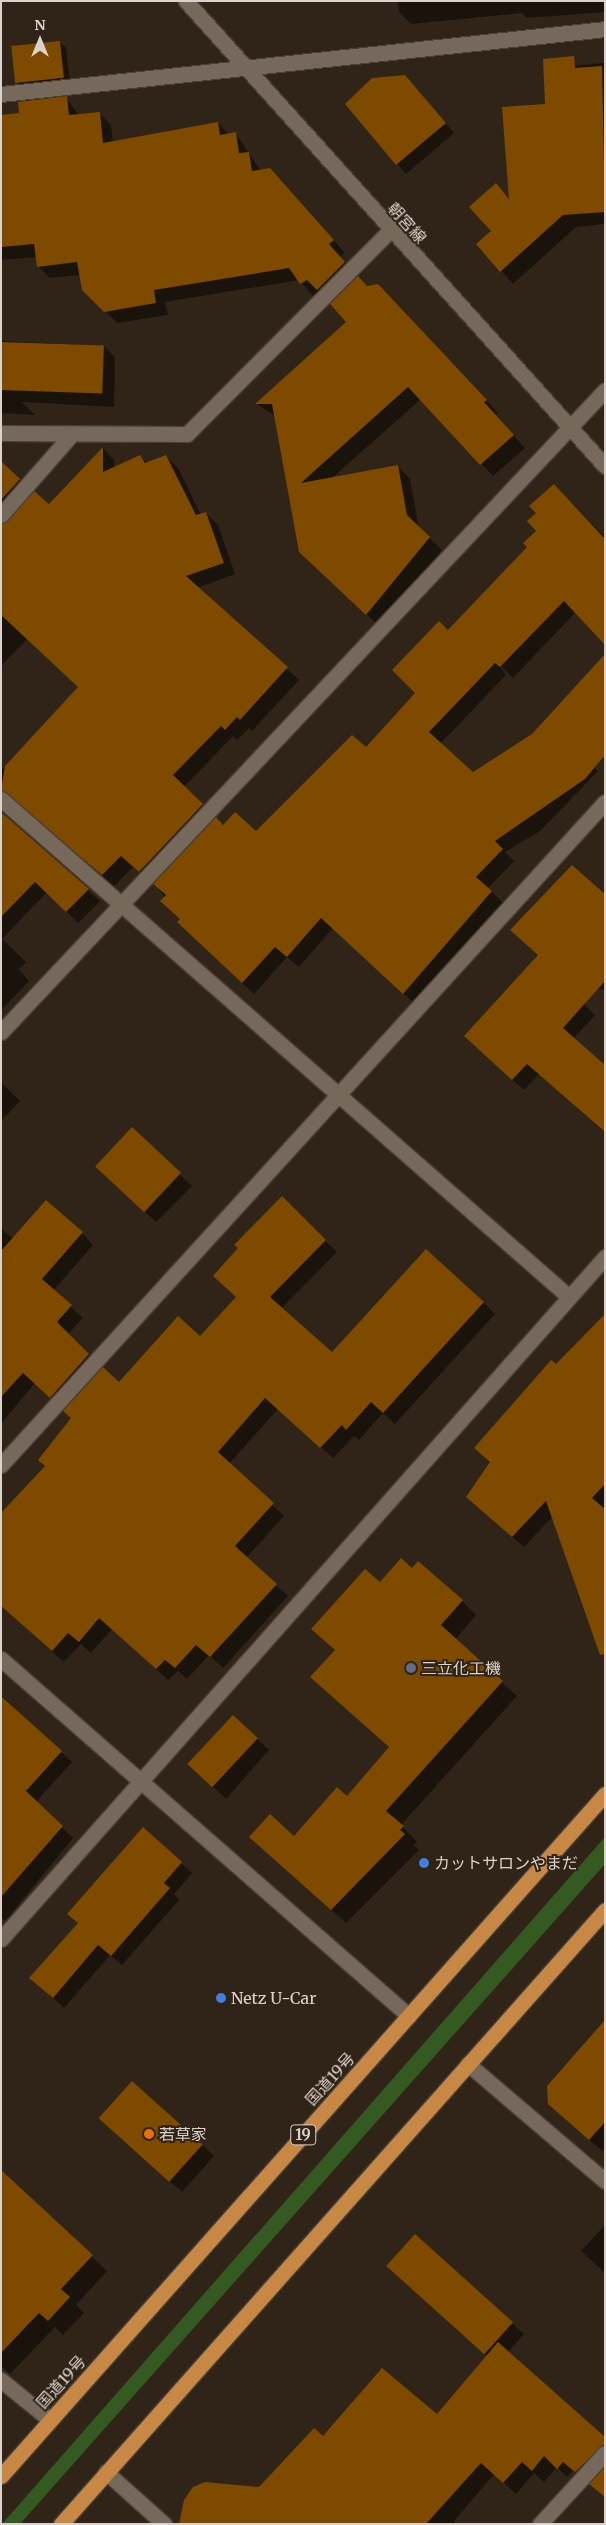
<!DOCTYPE html>
<meta charset="utf-8">
<style>
body{margin:0}
#map{position:relative;width:606px;height:2525px;overflow:hidden;background:#302418;font-family:Merriweather,"Noto Sans JP",serif}
div>[style]{position:absolute}
[style*='--x']{left:calc(var(--x)*1px);top:calc(var(--y)*1px);width:calc(var(--w)*1px);rotate:calc(var(--a)*1deg)}
.green>*{inset:0;background:#355a21}
.shadow>*{inset:0;background:#0007}
.building>*{inset:0;background:#7d4a00;transform-origin:0 0}
.roads{filter:drop-shadow(1px 0 #4b4038) drop-shadow(-1px 0 #4b4038) drop-shadow(0 1px #4b4038) drop-shadow(0 -1px #4b4038)}
.minor>*{height:15px;margin:-7.5px;padding:0 7.5px;transform-origin:7.5px;border-radius:7.5px;background:#76685a}
.highway>*{height:15px;margin:-7.5px;padding:0 7.5px;transform-origin:7.5px;border-radius:7.5px;background:#c78845}
.dots>*{width:14px;height:14px;translate:-50% -50%;box-sizing:border-box;border:2px solid #302418;border-radius:50%}
span{translate:-50% -50%;white-space:nowrap;text-align:center;line-height:1.15;-webkit-text-stroke:4px #302418;paint-order:stroke}
.shield-label span{padding:1px 4px;background:#302418;border:1px solid;border-radius:4px;-webkit-text-stroke-width:0}
.shield-label{font-size:15px;color:#dbd3cb;font-weight:700}
.street-label{font-size:16px;color:#dbd3cb}
.poi-label{font-size:16px;color:#dbd3cb}
.left{translate:0 -50%;text-align:left}
.frame{position:absolute;inset:0;border:2px solid #dbd3cb;pointer-events:none}
.north{position:absolute;left:15px;top:15px;width:50px;height:50px;-webkit-text-stroke:4px #302418;paint-order:stroke;rotate:0deg;font-size:14px;font-weight:700;line-height:20px;text-align:center;color:#dbd3cb}
.north::after{content:'';display:block;margin:auto;width:18px;height:22px;background:#dbd3cb;clip-path:polygon(50% 0,100% 100%,50% 72%,0 100%)}
</style>
<div id="map">
<div class="green">
<i style="clip-path:polygon(605px 1837px,605px 1864px,20px 2524px,2px 2524px)"></i>
</div>
<div class="shadow">
<i style="clip-path:polygon(398px 1px,605px 1px,605px 12px,527px 18px,522px 13px,411px 24px,399px 12px)"></i>
<i style="clip-path:polygon(60px 42px,66px 48px,70px 83px,23px 88px,17px 82px)"></i>
<i style="clip-path:polygon(605px 63px,605px 224px,576px 227px,513px 284px,478px 244px,493px 231px,496px 185px,510px 199px,547px 105px,545px 68px)"></i>
<i style="clip-path:polygon(414px 86px,454px 133px,406px 174px,346px 104px)"></i>
<i style="clip-path:polygon(66px 98px,79px 115px,99px 113px,111px 125px,113px 142px,218px 123px,229px 135px,236px 134px,261px 171px,282px 182px,345px 253px,340px 257px,356px 275px,330px 302px,320px 291px,313px 296px,299px 280px,165px 302px,168px 315px,117px 323px,83px 289px,81px 275px,50px 278px,38px 266px,37px 257px,1px 260px,1px 116px,20px 114px)"></i>
<i style="clip-path:polygon(367px 287px,390px 298px,498px 413px,496px 415px,525px 448px,493px 476px,421px 399px,332px 478px,398px 466px,410px 479px,419px 528px,442px 550px,379px 626px,313px 565px,275px 416px,257px 404px,348px 322px)"></i>
<i style="clip-path:polygon(1px 341px,104px 346px,115px 357px,114px 407px,22px 402px,35px 415px,1px 413px)"></i>
<i style="clip-path:polygon(103px 448px,114px 460px,114px 468px,140px 456px,147px 463px,166px 457px,178px 468px,201px 515px,206px 513px,218px 525px,235px 574px,197px 588px,299px 680px,252px 731px,249px 728px,237px 740px,233px 736px,184px 787px,213px 816px,151px 882px,133px 867px,114px 886px,20px 803px,5px 804px,6px 818px,100px 901px,78px 923px,47px 892px,2px 939px,26px 962px,19px 969px,29px 981px,1px 1010px,1px 771px,79px 687px,27px 639px,1px 666px,1px 463px,31px 491px,4px 524px,49px 506px)"></i>
<i style="clip-path:polygon(554px 485px,605px 537px,605px 643px,576px 612px,513px 678px,497px 662px,506px 675px,440px 744px,473px 773px,592px 765px,598px 771px,540px 831px,505px 852px,514px 861px,488px 888px,503px 903px,415px 1004px,333px 928px,299px 967px,287px 957px,254px 994px,190px 933px,155px 884px,223px 827px,256px 833px,366px 749px,416px 693px,448px 632px,528px 547px,538px 531px,538px 514px)"></i>
<i style="clip-path:polygon(605px 897px,605px 991px,549px 965px)"></i>
<i style="clip-path:polygon(584px 1004px,595px 1015px,573px 1039px,605px 1066px,605px 1133px,539px 1074px,524px 1090px,476px 1047px)"></i>
<i style="clip-path:polygon(1px 1082px,20px 1101px,1px 1121px)"></i>
<i style="clip-path:polygon(132px 1129px,192px 1186px,156px 1222px,108px 1177px)"></i>
<i style="clip-path:polygon(282px 1198px,337px 1252px,281px 1309px,333px 1354px,483px 1302px,495px 1314px,395px 1424px,383px 1413px,359px 1440px,354px 1436px,333px 1458px,278px 1409px,229px 1464px,284px 1516px,246px 1558px,288px 1596px,223px 1668px,209px 1655px,187px 1679px,178px 1671px,168px 1680px,112px 1629px,91px 1653px,81px 1644px,64px 1662px,1px 1606px,1px 1515px,119px 1384px,201px 1338px,237px 1298px)"></i>
<i style="clip-path:polygon(1px 1228px,13px 1239px,82px 1233px,93px 1245px,53px 1291px,83px 1318px,68px 1334px,100px 1366px,62px 1408px,35px 1383px,1px 1424px)"></i>
<i style="clip-path:polygon(605px 1329px,605px 1609px,553px 1516px,524px 1547px,467px 1497px,491px 1463px,475px 1448px,556px 1366px)"></i>
<i style="clip-path:polygon(412px 1570px,462px 1601px,476px 1615px,455px 1640px,517px 1696px,401px 1825px,417px 1842px,414px 1845px,419px 1850px,346px 1923px,250px 1837px,294px 1838px,347px 1797px,390px 1748px,312px 1677px,336px 1651px,312px 1629px,380px 1584px)"></i>
<i style="clip-path:polygon(1px 1695px,72px 1762px,36px 1802px,73px 1838px,5px 1921px,1px 1917px)"></i>
<i style="clip-path:polygon(257px 1739px,269px 1750px,226px 1799px,190px 1765px)"></i>
<i style="clip-path:polygon(143px 1829px,192px 1873px,174px 1894px,179px 1900px,122px 1965px,110px 1955px,64px 2008px,42px 1988px)"></i>
<i style="clip-path:polygon(605px 2021px,605px 2148px,602px 2151px,562px 2116px)"></i>
<i style="clip-path:polygon(112px 2130px,202px 2145px,214px 2156px,182px 2192px)"></i>
<i style="clip-path:polygon(3px 2173px,107px 2271px,76px 2305px,84px 2313px,63px 2335px,55px 2327px,10px 2374px,1px 2366px)"></i>
<i style="clip-path:polygon(605px 2225px,605px 2273px,581px 2251px)"></i>
<i style="clip-path:polygon(387px 2266px,512px 2323px,524px 2334px,508px 2352px,602px 2438px,567px 2477px,557px 2467px,544px 2482px,534px 2473px,516px 2494px,494px 2474px,454px 2521px,456px 2524px,186px 2524px,259px 2489px,323px 2437px,437px 2416px,487px 2356px)"></i>
</div>
<div class="building">
<i style="left:60px;top:41px;width:37px;height:49px;rotate:84deg"></i>
<i style="clip-path:polygon(574px 56px,575px 68px,602px 66px,605px 212px,563px 215px,500px 272px,476px 244px,491px 231px,469px 207px,496px 183px,509px 199px,502px 107px,545px 104px,543px 59px)"></i>
<i style="clip-path:polygon(405px 75px,446px 123px,396px 165px,345px 104px,372px 78px)"></i>
<i style="clip-path:polygon(67px 96px,69px 115px,100px 112px,103px 143px,218px 122px,220px 135px,236px 132px,239px 153px,249px 152px,252px 171px,270px 168px,334px 240px,329px 244px,345px 262px,317px 290px,307px 280px,300px 284px,289px 268px,154px 290px,156px 303px,104px 312px,82px 290px,77px 262px,37px 267px,34px 244px,1px 247px,1px 115px,19px 113px,18px 102px)"></i>
<i style="clip-path:polygon(358px 276px,367px 286px,378px 284px,487px 400px,484px 402px,514px 435px,480px 465px,408px 387px,301px 483px,398px 465px,407px 515px,430px 537px,366px 615px,299px 552px,272px 404px,255px 404px,346px 322px,330px 304px)"></i>
<i style="left:1px;top:342px;width:103px;height:48px;rotate:2deg"></i>
<i style="clip-path:polygon(103px 447px,103px 472px,140px 455px,145px 463px,166px 455px,196px 515px,206px 512px,224px 563px,186px 576px,288px 667px,240px 720px,237px 717px,225px 730px,221px 726px,173px 775px,203px 804px,139px 872px,121px 856px,102px 875px,1px 790px,5px 766px,78px 687px,1px 615px,1px 524px,34px 491px,49px 504px)"></i>
<i style="clip-path:polygon(1px 461px,20px 479px,1px 500px)"></i>
<i style="clip-path:polygon(554px 484px,605px 539px,605px 645px,564px 601px,500px 667px,495px 663px,429px 732px,473px 772px,532px 734px,605px 654px,605px 755px,585px 779px,495px 841px,503px 849px,476px 877px,492px 891px,403px 994px,321px 918px,287px 957px,275px 947px,242px 983px,177px 922px,180px 919px,160px 901px,166px 895px,153px 884px,216px 817px,223px 825px,235px 812px,256px 831px,352px 735px,366px 747px,415px 693px,392px 670px,439px 621px,448px 630px,527px 547px,523px 543px,536px 531px,527px 521px,536px 513px,529px 506px)"></i>
<i style="clip-path:polygon(1px 812px,89px 889px,66px 912px,35px 882px,1px 917px)"></i>
<i style="clip-path:polygon(572px 865px,605px 894px,605px 981px,563px 1028px,605px 1065px,605px 1132px,527px 1064px,512px 1080px,464px 1036px,538px 955px,510px 930px)"></i>
<i style="left:132px;top:1127px;width:67px;height:54px;rotate:43deg"></i>
<i style="clip-path:polygon(282px 1196px,326px 1240px,270px 1297px,332px 1352px,426px 1249px,484px 1302px,383px 1413px,371px 1402px,346px 1430px,342px 1425px,320px 1448px,265px 1398px,218px 1452px,274px 1503px,235px 1546px,277px 1584px,210px 1657px,196px 1645px,175px 1668px,165px 1660px,156px 1669px,99px 1618px,79px 1642px,68px 1633px,52px 1651px,1px 1606px,1px 1513px,45px 1466px,38px 1460px,71px 1418px,63px 1411px,103px 1367px,119px 1382px,178px 1316px,200px 1336px,236px 1297px,213px 1276px,238px 1248px,234px 1245px)"></i>
<i style="clip-path:polygon(46px 1200px,83px 1232px,42px 1279px,72px 1305px,57px 1322px,89px 1354px,50px 1398px,23px 1373px,1px 1397px,1px 1251px)"></i>
<i style="clip-path:polygon(605px 1314px,605px 1484px,592px 1498px,605px 1509px,605px 1654px,600px 1655px,546px 1501px,512px 1537px,466px 1497px,490px 1462px,474px 1448px,551px 1360px,556px 1364px)"></i>
<i style="clip-path:polygon(401px 1558px,412px 1568px,418px 1561px,463px 1600px,441px 1625px,503px 1681px,386px 1811px,404px 1826px,400px 1830px,405px 1834px,331px 1910px,249px 1837px,270px 1814px,294px 1836px,337px 1787px,347px 1796px,389px 1747px,310px 1677px,335px 1650px,311px 1629px,365px 1569px,380px 1582px)"></i>
<i style="clip-path:polygon(1px 1696px,62px 1751px,26px 1791px,63px 1826px,1px 1897px)"></i>
<i style="left:233px;top:1715px;width:34px;height:67px;rotate:43deg"></i>
<i style="clip-path:polygon(143px 1827px,182px 1862px,164px 1883px,170px 1888px,111px 1956px,98px 1945px,53px 1998px,29px 1978px,78px 1923px,67px 1914px)"></i>
<i style="clip-path:polygon(605px 2020px,605px 2122px,589px 2140px,548px 2104px,547px 2086px)"></i>
<i style="left:132px;top:2081px;width:95px;height:50px;rotate:42deg"></i>
<i style="clip-path:polygon(1px 2170px,93px 2255px,61px 2289px,70px 2297px,48px 2321px,39px 2313px,1px 2353px)"></i>
<i style="left:415px;top:2234px;width:132px;height:43px;rotate:42deg"></i>
<i style="clip-path:polygon(498px 2342px,605px 2437px,605px 2444px,575px 2472px,563px 2462px,557px 2469px,544px 2456px,532px 2471px,522px 2462px,503px 2483px,481px 2463px,426px 2524px,179px 2524px,184px 2500px,193px 2487px,205px 2482px,259px 2487px,314px 2428px,323px 2436px,382px 2368px,437px 2414px)"></i>
<i style="clip-path:polygon(605px 2467px,605px 2497px,589px 2484px)"></i>
</div>
<div class="roads">
<div class="minor">
<i style="--x:186;--y:1;--w:626;--a:47.98"></i>
<i style="--x:1;--y:94;--w:607;--a:-6.14"></i>
<i style="--x:1;--y:433;--w:186;--a:0.3"></i>
<i style="--x:187;--y:434;--w:288;--a:-45.1"></i>
<i style="--x:1;--y:515;--w:106;--a:-48.8"></i>
<i style="--x:1;--y:799;--w:755;--a:41.24"></i>
<i style="--x:1;--y:1032;--w:881;--a:-46.75"></i>
<i style="--x:1;--y:1465;--w:897;--a:-47.67"></i>
<i style="--x:1;--y:1659;--w:542;--a:41.19"></i>
<i style="--x:1;--y:1939;--w:911;--a:-48.47"></i>
<i style="--x:468;--y:2064;--w:180;--a:40.5"></i>
<i style="--x:1;--y:2380;--w:63;--a:39.2"></i>
<i style="--x:106;--y:2472;--w:78;--a:41.9"></i>
<i style="--x:540;--y:2524;--w:96;--a:-47.5"></i>
</div>
<div class="highway">
<i style="--x:1;--y:2476;--w:911;--a:-48.47"></i>
<i style="--x:61;--y:2524;--w:820;--a:-48.46"></i>
</div>
</div>
<div class="dots">
<i style="left:411px;top:1668px;background:#5c6f8a"></i>
<i style="left:424px;top:1863px;background:#3f7fe0"></i>
<i style="left:221px;top:1998px;background:#3f7fe0"></i>
<i style="left:149px;top:2134px;background:#e8710a"></i>
</div>
<div class="shield-label">
<span style="left:303px;top:2135px">19</span>
</div>
<div class="street-label">
<span style="left:407px;top:223px;rotate:48deg">朝宮線</span>
<span style="left:330px;top:2079px;rotate:-48deg">国道19号</span>
<span style="left:61px;top:2382px;rotate:-48deg">国道19号</span>
</div>
<div class="poi-label">
<span class="left" style="left:421px;top:1668px">三立化工機</span>
<span class="left" style="left:434px;top:1863px">カットサロンやまだ</span>
<span class="left" style="left:231px;top:1998px">Netz U-Car</span>
<span class="left" style="left:159px;top:2134px">若草家</span>
</div>
<div class="frame"></div>
<div class="north">N</div>
</div>
